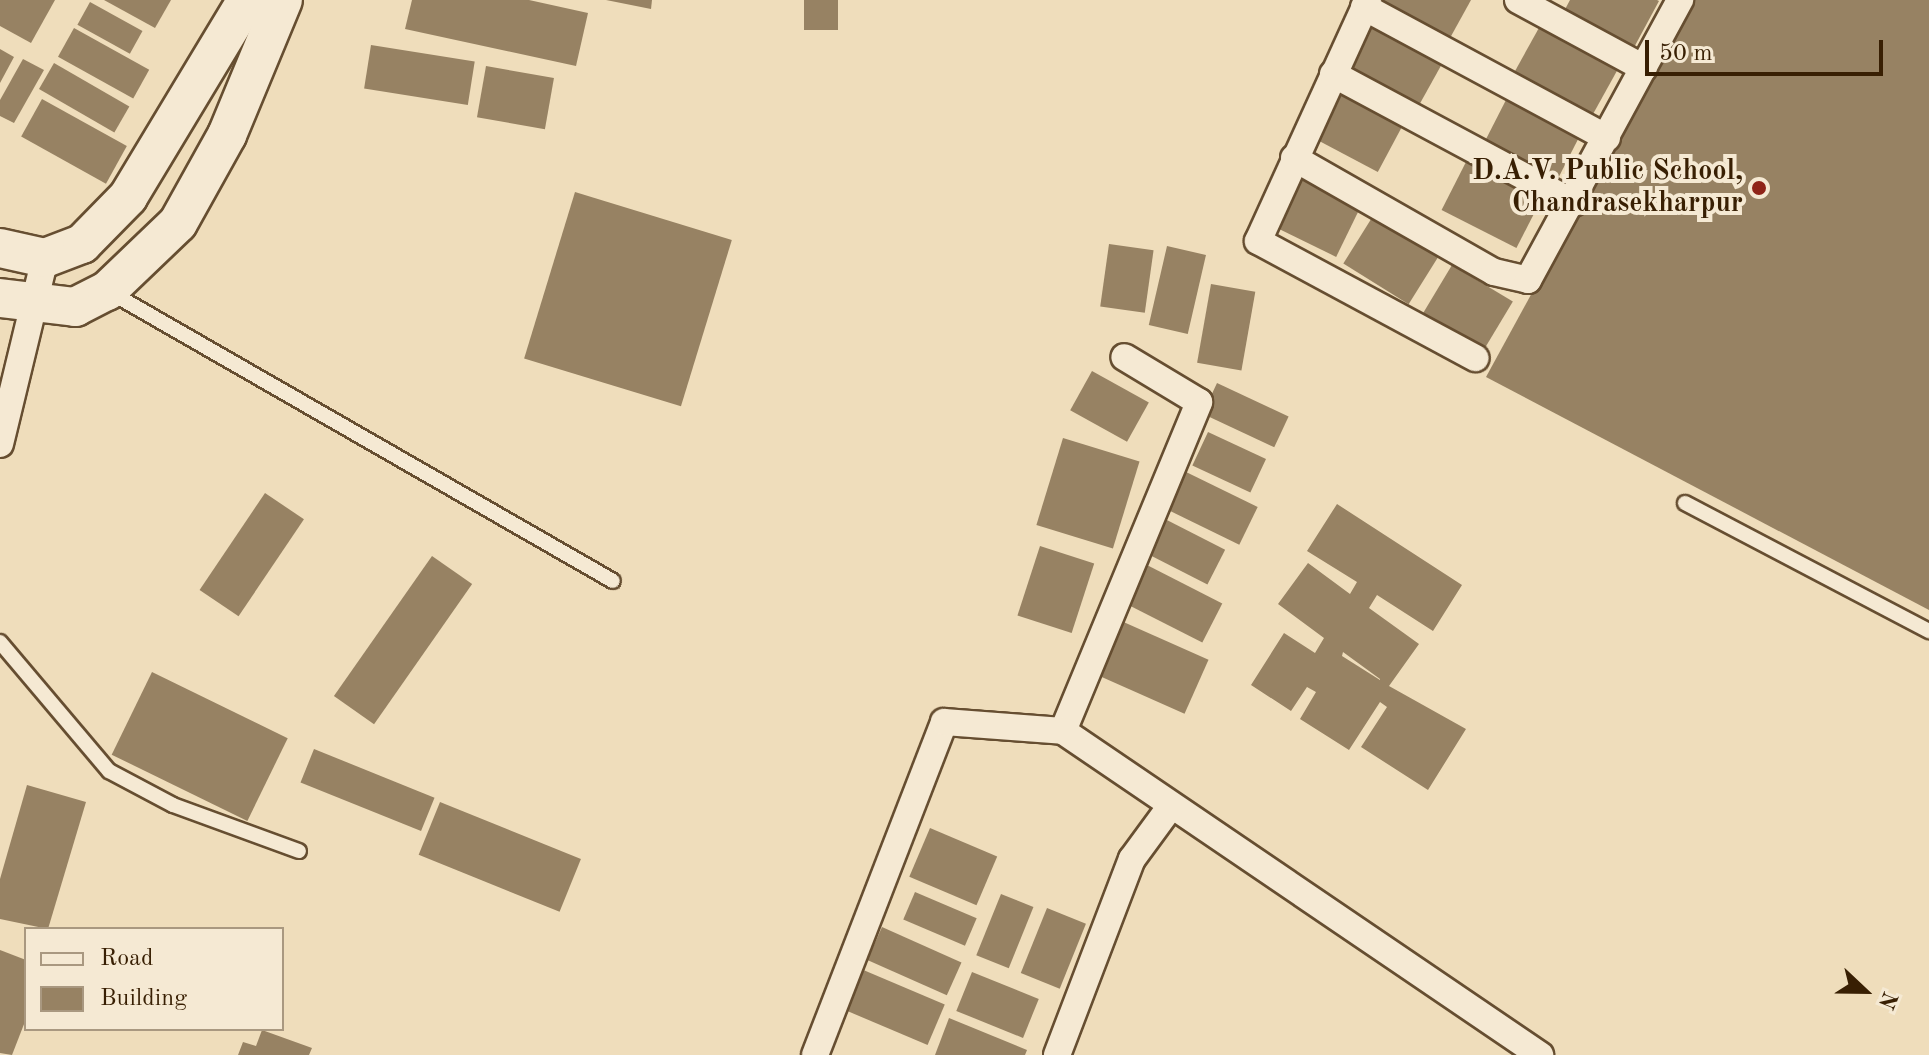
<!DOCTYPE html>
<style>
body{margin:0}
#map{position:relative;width:1929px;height:1055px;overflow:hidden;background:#efddbb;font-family:"Old Standard TT",serif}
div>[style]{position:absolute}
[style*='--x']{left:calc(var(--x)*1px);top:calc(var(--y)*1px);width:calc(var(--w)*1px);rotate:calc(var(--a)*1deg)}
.building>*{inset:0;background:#978263;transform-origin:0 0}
.roads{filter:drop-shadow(2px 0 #664e31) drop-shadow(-2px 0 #664e31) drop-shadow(0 2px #664e31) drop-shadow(0 -2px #664e31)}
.lane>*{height:14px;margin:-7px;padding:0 7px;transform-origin:7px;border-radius:7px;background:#f5e9d3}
.street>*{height:26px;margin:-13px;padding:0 13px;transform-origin:13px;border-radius:13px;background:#f5e9d3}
.secondary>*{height:38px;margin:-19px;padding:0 19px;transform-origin:19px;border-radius:19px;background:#f5e9d3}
.dots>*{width:22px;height:22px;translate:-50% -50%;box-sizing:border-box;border:4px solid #f5e9d3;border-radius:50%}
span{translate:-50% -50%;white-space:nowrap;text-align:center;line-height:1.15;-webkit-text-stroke:8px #f5e9d3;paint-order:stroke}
.poi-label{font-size:28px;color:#381f03;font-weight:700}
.right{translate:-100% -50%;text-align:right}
.legend{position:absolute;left:24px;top:927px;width:260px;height:104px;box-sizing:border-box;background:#f5e9d3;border:2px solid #a99880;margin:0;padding:10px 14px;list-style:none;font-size:24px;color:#381f03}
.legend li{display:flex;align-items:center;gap:16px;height:40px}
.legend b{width:40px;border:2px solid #a99880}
.north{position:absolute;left:1825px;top:951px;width:80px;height:80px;-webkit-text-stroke:6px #f5e9d3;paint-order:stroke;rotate:112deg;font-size:22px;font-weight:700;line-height:32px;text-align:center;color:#381f03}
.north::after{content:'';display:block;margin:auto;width:28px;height:36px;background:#381f03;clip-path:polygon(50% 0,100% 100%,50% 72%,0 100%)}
.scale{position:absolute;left:1645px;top:40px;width:238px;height:36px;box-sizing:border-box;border:4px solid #381f03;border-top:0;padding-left:10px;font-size:24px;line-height:28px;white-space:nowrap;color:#381f03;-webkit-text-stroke:6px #f5e9d3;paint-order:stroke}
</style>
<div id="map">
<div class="building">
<i style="clip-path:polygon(0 0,55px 0,31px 43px,0 26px)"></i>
<i style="clip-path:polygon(104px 0,171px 0,155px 28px)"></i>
<i style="clip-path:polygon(412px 0,529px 0,588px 13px,576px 66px,405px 29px)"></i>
<i style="clip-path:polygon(606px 0,652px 0,651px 9px)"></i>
<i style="left:804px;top:0;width:34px;height:30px"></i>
<i style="clip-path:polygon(1382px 0,1471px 0,1450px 38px)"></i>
<i style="clip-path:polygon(1570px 0,1657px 0,1659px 1px,1631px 53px,1562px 15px)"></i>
<i style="clip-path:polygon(1692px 0,1929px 0,1929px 610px,1486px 377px)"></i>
<i style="left:90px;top:2px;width:60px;height:26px;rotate:29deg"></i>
<i style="left:1372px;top:21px;width:82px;height:53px;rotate:29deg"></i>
<i style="left:1540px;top:26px;width:89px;height:56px;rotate:29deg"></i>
<i style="left:74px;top:28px;width:86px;height:33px;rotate:29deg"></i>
<i style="left:371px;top:45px;width:105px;height:44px;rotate:9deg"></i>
<i style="clip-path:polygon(0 49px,14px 57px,0 83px)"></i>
<i style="clip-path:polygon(23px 59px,44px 70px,14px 123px,0 116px,0 100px)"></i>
<i style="left:54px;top:63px;width:87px;height:30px;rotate:30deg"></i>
<i style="left:486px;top:66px;width:69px;height:52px;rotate:10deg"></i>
<i style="left:1337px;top:87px;width:76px;height:56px;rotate:28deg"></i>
<i style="left:1507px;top:98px;width:82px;height:52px;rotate:27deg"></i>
<i style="left:42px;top:99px;width:97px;height:43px;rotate:29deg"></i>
<i style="left:1467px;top:160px;width:84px;height:56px;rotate:27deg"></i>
<i style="left:1296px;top:175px;width:72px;height:56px;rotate:26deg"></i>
<i style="left:575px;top:192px;width:164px;height:174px;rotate:17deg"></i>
<i style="left:1373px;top:216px;width:77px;height:56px;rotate:32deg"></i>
<i style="left:1109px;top:244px;width:45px;height:63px;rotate:8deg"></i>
<i style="left:1167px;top:246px;width:40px;height:81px;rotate:13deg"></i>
<i style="left:1452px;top:265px;width:71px;height:56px;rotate:31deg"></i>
<i style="left:1211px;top:284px;width:45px;height:80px;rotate:10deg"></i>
<i style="left:1092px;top:371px;width:65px;height:45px;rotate:29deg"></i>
<i style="left:1217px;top:383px;width:79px;height:34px;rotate:25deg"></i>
<i style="left:1208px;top:432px;width:64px;height:37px;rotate:25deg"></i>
<i style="left:1063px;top:438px;width:80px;height:91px;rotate:17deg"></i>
<i style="left:1184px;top:471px;width:82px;height:42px;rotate:26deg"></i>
<i style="left:265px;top:493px;width:47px;height:117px;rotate:34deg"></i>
<i style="clip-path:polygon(evenodd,1337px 504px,1462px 585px,1433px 631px,1377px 595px,1369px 608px,1419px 644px,1389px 686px,1466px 729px,1428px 790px,1361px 747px,1387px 707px,1380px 702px,1349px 750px,1300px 719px,1316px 692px,1307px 687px,1291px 711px,1251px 685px,1284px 633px,1315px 653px,1324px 638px,1278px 604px,1308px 563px,1350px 594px,1357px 582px,1307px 551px,1337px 504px,1343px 652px,1380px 679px,1380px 680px,1342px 656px,1343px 652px)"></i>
<i style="left:1161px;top:517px;width:72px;height:39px;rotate:27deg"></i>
<i style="left:1040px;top:546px;width:57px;height:73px;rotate:18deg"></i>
<i style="left:432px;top:556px;width:49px;height:171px;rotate:35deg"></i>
<i style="left:1143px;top:563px;width:89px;height:44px;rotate:27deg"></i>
<i style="left:1119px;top:620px;width:98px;height:59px;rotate:24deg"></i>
<i style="left:152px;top:672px;width:151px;height:92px;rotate:26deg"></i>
<i style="left:314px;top:749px;width:130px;height:36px;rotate:22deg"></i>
<i style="clip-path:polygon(27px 785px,86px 802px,48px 929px,0 919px,0 879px)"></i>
<i style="left:440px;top:802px;width:152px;height:57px;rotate:22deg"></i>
<i style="left:930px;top:828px;width:73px;height:53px;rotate:23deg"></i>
<i style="left:915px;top:892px;width:67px;height:30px;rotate:23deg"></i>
<i style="left:1001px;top:894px;width:35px;height:66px;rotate:22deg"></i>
<i style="left:1047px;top:908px;width:42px;height:70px;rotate:22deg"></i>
<i style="left:882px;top:927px;width:87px;height:36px;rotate:24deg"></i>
<i style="clip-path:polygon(0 950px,26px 960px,26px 1019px,12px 1055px,0 1053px)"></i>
<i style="left:861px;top:969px;width:91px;height:44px;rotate:23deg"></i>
<i style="left:972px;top:972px;width:72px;height:42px;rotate:22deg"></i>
<i style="clip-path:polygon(949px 1018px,1027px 1050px,1025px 1055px,935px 1055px)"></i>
<i style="clip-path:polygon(262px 1030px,312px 1048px,309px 1055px,238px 1055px,243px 1042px,256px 1046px)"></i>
</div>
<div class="roads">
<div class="lane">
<i style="--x:108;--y:291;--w:582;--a:29.87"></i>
<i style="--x:1685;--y:503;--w:276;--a:27.7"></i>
<i style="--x:0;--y:642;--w:169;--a:49.8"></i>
<i style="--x:109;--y:771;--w:72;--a:28"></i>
<i style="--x:173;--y:805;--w:134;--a:20.1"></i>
</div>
<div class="street">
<i style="--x:1368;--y:0;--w:265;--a:114.5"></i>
<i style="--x:1258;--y:241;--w:247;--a:28.3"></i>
<i style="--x:1518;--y:0;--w:143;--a:28.4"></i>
<i style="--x:1364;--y:7;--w:276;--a:28.3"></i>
<i style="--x:1333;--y:74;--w:273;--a:28.2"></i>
<i style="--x:1294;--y:158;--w:230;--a:29.7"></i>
<i style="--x:1494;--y:272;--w:35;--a:13"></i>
<i style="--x:1528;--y:280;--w:319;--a:-61.5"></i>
<i style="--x:0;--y:444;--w:191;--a:-76.4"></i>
<i style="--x:1063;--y:731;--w:356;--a:-67.5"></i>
<i style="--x:1199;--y:402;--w:87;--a:-149"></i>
<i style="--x:815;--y:1055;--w:357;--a:-68.8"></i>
<i style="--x:944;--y:722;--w:119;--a:4.3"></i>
<i style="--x:1063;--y:731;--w:577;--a:34.19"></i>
<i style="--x:1057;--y:1055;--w:210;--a:-69.1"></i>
<i style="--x:1132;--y:859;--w:66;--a:-53.7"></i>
</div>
<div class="secondary">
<i style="--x:0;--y:248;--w:46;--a:12.5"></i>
<i style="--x:45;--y:258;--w:40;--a:-21"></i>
<i style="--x:82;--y:244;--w:66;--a:-45.6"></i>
<i style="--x:128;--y:197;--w:230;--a:-58.9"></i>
<i style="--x:0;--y:298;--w:76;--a:6.8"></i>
<i style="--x:75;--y:307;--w:36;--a:-27"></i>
<i style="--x:107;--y:291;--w:98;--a:-43.8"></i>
<i style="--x:178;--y:223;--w:101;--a:-60.9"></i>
<i style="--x:227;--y:135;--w:146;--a:-67.5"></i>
</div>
</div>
<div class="dots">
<i style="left:1759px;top:188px;background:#8f2418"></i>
</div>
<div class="poi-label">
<span class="right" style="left:1743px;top:188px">D.A.V. Public School,<br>Chandrasekharpur</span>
</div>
<ul class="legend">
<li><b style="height:10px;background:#f5e9d3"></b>Road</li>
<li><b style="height:22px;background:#978263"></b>Building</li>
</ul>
<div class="north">N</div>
<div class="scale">50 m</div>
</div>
